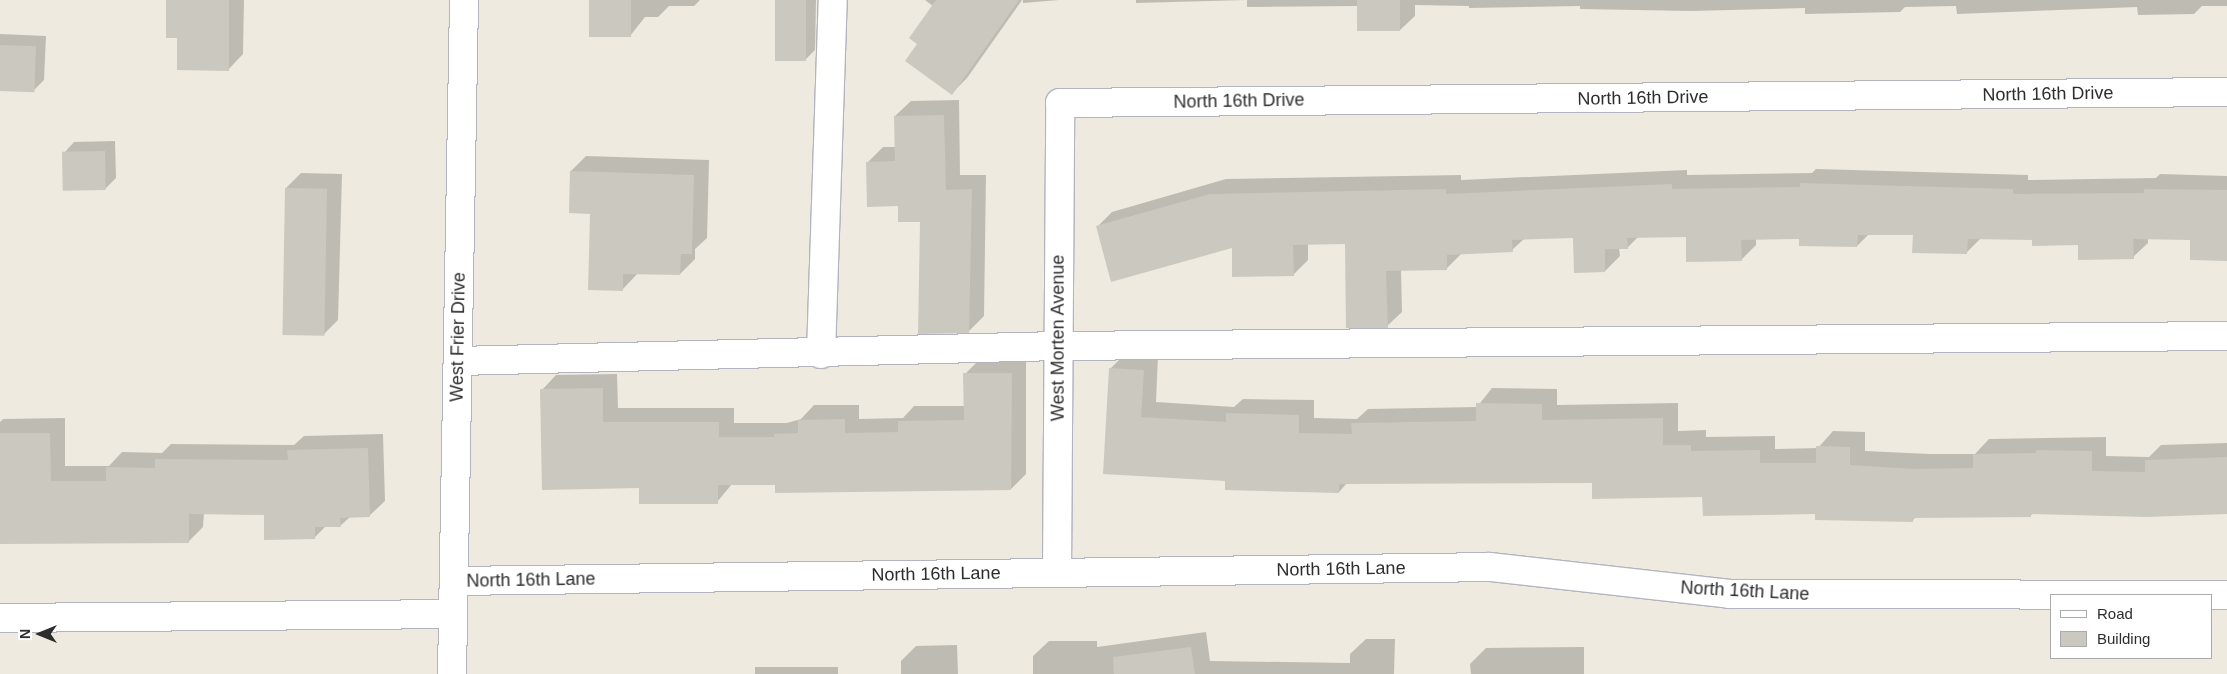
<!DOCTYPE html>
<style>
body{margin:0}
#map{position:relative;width:2227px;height:674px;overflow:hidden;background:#eeeae0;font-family:Helvetica,sans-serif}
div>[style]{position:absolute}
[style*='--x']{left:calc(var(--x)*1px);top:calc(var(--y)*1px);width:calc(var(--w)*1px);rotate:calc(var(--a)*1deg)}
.shadow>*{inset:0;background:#0003;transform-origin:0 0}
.building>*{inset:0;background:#cac8bf;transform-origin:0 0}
.roads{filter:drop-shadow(1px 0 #b4b4c0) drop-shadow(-1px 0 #b4b4c0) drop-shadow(0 1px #b4b4c0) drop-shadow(0 -1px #b4b4c0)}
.minor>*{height:28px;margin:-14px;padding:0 14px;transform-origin:14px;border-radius:14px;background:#fff}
span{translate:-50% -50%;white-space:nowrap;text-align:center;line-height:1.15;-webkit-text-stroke:5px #fff;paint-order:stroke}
.street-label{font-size:18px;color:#2d2d2d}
.legend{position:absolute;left:2050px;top:594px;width:162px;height:65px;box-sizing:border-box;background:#fff;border:1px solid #ababab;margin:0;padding:6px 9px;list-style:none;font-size:15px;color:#2d2d2d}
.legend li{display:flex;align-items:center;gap:10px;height:25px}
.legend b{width:25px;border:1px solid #ababab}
.north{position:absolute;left:15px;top:609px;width:50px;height:50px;-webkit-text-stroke:4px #fff;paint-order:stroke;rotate:270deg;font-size:14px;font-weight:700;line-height:20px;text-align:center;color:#2d2d2d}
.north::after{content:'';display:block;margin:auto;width:18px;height:22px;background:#2d2d2d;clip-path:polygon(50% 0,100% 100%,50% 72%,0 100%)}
</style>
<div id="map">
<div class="shadow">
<i style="clip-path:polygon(167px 0,244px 0,243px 54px,228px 70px,178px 36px)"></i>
<i style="clip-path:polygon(591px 0,700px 0,694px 6px,669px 6px,658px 17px,645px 17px,630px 36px)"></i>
<i style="clip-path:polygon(776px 0,816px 0,815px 50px,804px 61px)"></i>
<i style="clip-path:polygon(925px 0,1022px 0,967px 78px,952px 93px,919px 43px,933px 6px)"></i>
<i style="clip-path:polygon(1023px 0,1059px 0,1023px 3px)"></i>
<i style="clip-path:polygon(1136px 0,2227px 0,2227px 6px,2202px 6px,2194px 14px,2138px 15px,2137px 7px,1957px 14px,1956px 6px,1905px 7px,1900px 12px,1805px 14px,1805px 8px,1691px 11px,1580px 9px,1580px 6px,1469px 8px,1469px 6px,1415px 5px,1415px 16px,1399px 31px,1359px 6px,1247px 7px,1247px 0,1136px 3px)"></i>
<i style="clip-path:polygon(0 34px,46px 36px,44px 80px,33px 91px,0 90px)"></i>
<i style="clip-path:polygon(959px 100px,960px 175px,986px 175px,984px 316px,969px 331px,921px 221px,899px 205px,868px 162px,883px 147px,896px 147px,895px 116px,911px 101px)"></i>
<i style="clip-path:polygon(115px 141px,116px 178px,105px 189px,64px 153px,74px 142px)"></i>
<i style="clip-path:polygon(586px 156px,709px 160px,707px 238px,695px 249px,695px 259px,680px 274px,638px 273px,622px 290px,592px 213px,571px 171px)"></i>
<i style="clip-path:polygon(1816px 169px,2028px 175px,2028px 180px,2156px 178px,2160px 174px,2227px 176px,2227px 259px,2192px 239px,2148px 238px,2148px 243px,2133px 257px,2079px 244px,2033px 238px,1981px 238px,1967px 252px,1914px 234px,1869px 234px,1857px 246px,1800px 237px,1756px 238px,1756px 245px,1741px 260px,1687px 236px,1638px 237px,1627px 248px,1619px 248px,1620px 256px,1605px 271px,1575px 236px,1524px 239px,1512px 250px,1461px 254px,1446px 269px,1401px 270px,1402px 312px,1387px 326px,1346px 243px,1308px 244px,1308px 260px,1293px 275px,1233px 246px,1098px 226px,1112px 212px,1226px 179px,1461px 175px,1461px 180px,1687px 170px,1687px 175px,1812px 173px)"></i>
<i style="clip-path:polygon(301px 173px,342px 174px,338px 320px,323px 335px,286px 188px)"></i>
<i style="clip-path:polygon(1126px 353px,1158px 356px,1156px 402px,1234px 407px,1243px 399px,1314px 400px,1314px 418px,1357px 419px,1368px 409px,1477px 407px,1492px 388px,1557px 389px,1557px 405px,1678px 403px,1678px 431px,1706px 430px,1706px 437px,1775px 436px,1775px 449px,1818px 448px,1833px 431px,1865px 432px,1865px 451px,1930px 454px,1975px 454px,1989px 439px,2106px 437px,2106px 456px,2149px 457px,2161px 445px,2227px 443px,2227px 513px,2034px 513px,2031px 515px,1916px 517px,1912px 521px,1816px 513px,1593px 481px,1348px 482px,1339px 492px,1226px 480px,1104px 472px,1110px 369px)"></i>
<i style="clip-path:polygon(1026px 358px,1026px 474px,1011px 489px,732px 484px,717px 502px,640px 487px,542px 390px,556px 375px,617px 374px,618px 408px,734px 408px,734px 423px,787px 423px,801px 419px,814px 405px,859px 405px,859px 419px,903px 418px,914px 406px,965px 406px,965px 374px,980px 359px)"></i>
<i style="clip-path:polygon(65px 418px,65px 466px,109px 466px,122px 452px,162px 453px,171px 444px,294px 445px,304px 436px,383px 434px,385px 501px,369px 516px,350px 517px,340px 526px,326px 526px,315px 537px,265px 514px,204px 513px,203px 527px,188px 542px,0 542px,0 422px,3px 419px)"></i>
<i style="clip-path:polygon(1206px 632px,1210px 661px,1350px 663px,1350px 654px,1366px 639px,1395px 639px,1394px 674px,1033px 674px,1033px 656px,1049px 641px,1097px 641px,1097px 647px)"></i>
<i style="clip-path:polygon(957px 645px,958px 674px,901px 674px,901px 661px,916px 646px)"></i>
<i style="clip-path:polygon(1584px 647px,1584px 674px,1471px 674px,1470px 664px,1486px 648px)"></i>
<i style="left:755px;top:667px;width:83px;height:10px"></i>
</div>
<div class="building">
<i style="clip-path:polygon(166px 0,229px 0,229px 71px,177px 70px,177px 38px,166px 38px)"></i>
<i style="left:589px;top:0;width:42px;height:37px"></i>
<i style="left:775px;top:0;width:31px;height:61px"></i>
<i style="clip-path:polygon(936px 0,1019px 0,952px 95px,905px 61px,917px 44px,909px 38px)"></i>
<i style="left:1357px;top:0;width:43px;height:31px"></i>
<i style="left:0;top:45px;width:36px;height:46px;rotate:2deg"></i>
<i style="clip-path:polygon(944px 115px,946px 190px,972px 189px,969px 333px,918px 334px,920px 222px,898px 222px,898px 206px,867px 207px,866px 162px,895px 161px,894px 116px)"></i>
<i style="left:105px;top:151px;width:39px;height:43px;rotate:89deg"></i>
<i style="clip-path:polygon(570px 171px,694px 175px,692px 254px,681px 254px,680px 275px,623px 274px,623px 291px,588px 290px,590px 214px,569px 213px)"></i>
<i style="clip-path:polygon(1800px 183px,2013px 189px,2013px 194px,2144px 193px,2144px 189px,2227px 190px,2227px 261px,2190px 260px,2190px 240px,2133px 239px,2134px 259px,2078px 260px,2078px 245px,2032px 246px,2032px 240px,1968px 239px,1967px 254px,1912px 253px,1913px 235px,1858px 235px,1857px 247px,1799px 246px,1799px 239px,1741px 240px,1742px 261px,1686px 262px,1686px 237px,1627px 238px,1628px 249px,1605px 249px,1605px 272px,1574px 273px,1573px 238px,1512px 240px,1513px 252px,1447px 255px,1447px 270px,1386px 271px,1388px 328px,1346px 328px,1345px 244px,1293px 245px,1294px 276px,1232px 277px,1232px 248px,1111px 282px,1096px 226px,1210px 194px,1446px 189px,1446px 194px,1672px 184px,1672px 189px,1800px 187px)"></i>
<i style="left:285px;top:188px;width:42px;height:147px;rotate:1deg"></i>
<i style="clip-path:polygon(1109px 368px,1144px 370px,1141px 417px,1226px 422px,1226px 413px,1299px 415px,1299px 433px,1352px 434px,1351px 423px,1476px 421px,1476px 403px,1542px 404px,1542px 420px,1663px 418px,1663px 445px,1691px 445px,1691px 451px,1760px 450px,1760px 463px,1816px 463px,1816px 446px,1850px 447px,1850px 465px,1914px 469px,1973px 468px,1973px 454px,2036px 453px,2036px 450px,2092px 451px,2092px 471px,2145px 472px,2145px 460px,2227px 457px,2227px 514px,2147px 517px,2031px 514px,2031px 517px,1913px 518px,1913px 522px,1815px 520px,1815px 514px,1703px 516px,1702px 497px,1592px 499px,1592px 483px,1339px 484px,1339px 493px,1225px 490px,1225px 481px,1103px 474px)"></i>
<i style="clip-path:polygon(963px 373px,1012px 373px,1011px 490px,775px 493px,775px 485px,718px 485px,718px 504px,639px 504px,639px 488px,542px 490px,540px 389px,603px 388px,603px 422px,719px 422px,719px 437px,774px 437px,774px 434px,798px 433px,798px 420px,845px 419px,845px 433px,898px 432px,898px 421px,964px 420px)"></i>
<i style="clip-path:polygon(0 433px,50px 433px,51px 481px,106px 481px,106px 467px,155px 468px,155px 459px,288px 460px,287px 450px,368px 448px,370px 517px,340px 518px,341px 527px,315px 527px,315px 539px,264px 540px,264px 515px,189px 514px,189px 543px,0 544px)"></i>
<i style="clip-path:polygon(1191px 647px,1195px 674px,1114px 674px,1113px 657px)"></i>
</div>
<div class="roads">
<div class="minor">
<i style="--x:821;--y:354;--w:354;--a:-88.1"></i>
<i style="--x:458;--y:361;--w:600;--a:-1.43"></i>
<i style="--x:1058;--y:346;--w:1169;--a:-0.49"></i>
<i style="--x:1057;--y:573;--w:470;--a:-89.6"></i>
<i style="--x:1060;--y:103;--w:1167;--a:-0.54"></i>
<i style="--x:454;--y:581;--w:1036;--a:-0.77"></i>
<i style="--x:1490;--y:567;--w:241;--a:6.4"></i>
<i style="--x:1729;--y:594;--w:498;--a:0.1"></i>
<i style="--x:0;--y:618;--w:453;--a:-0.5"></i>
<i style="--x:452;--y:674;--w:674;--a:-88.98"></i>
</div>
</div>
<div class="street-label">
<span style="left:2048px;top:94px;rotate:-1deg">North 16th Drive</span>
<span style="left:1643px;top:98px;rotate:-1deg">North 16th Drive</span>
<span style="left:1239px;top:101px;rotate:-1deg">North 16th Drive</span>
<span style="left:458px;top:337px;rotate:-89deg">West Frier Drive</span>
<span style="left:1058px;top:338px;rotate:-90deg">West Morten Avenue</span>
<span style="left:1341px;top:569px;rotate:-1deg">North 16th Lane</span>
<span style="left:936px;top:574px;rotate:-1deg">North 16th Lane</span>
<span style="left:531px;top:580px;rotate:-1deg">North 16th Lane</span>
<span style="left:1745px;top:591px;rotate:3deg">North 16th Lane</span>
</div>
<ul class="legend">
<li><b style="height:6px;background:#fff"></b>Road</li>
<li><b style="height:14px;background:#cac8bf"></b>Building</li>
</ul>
<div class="north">N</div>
</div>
